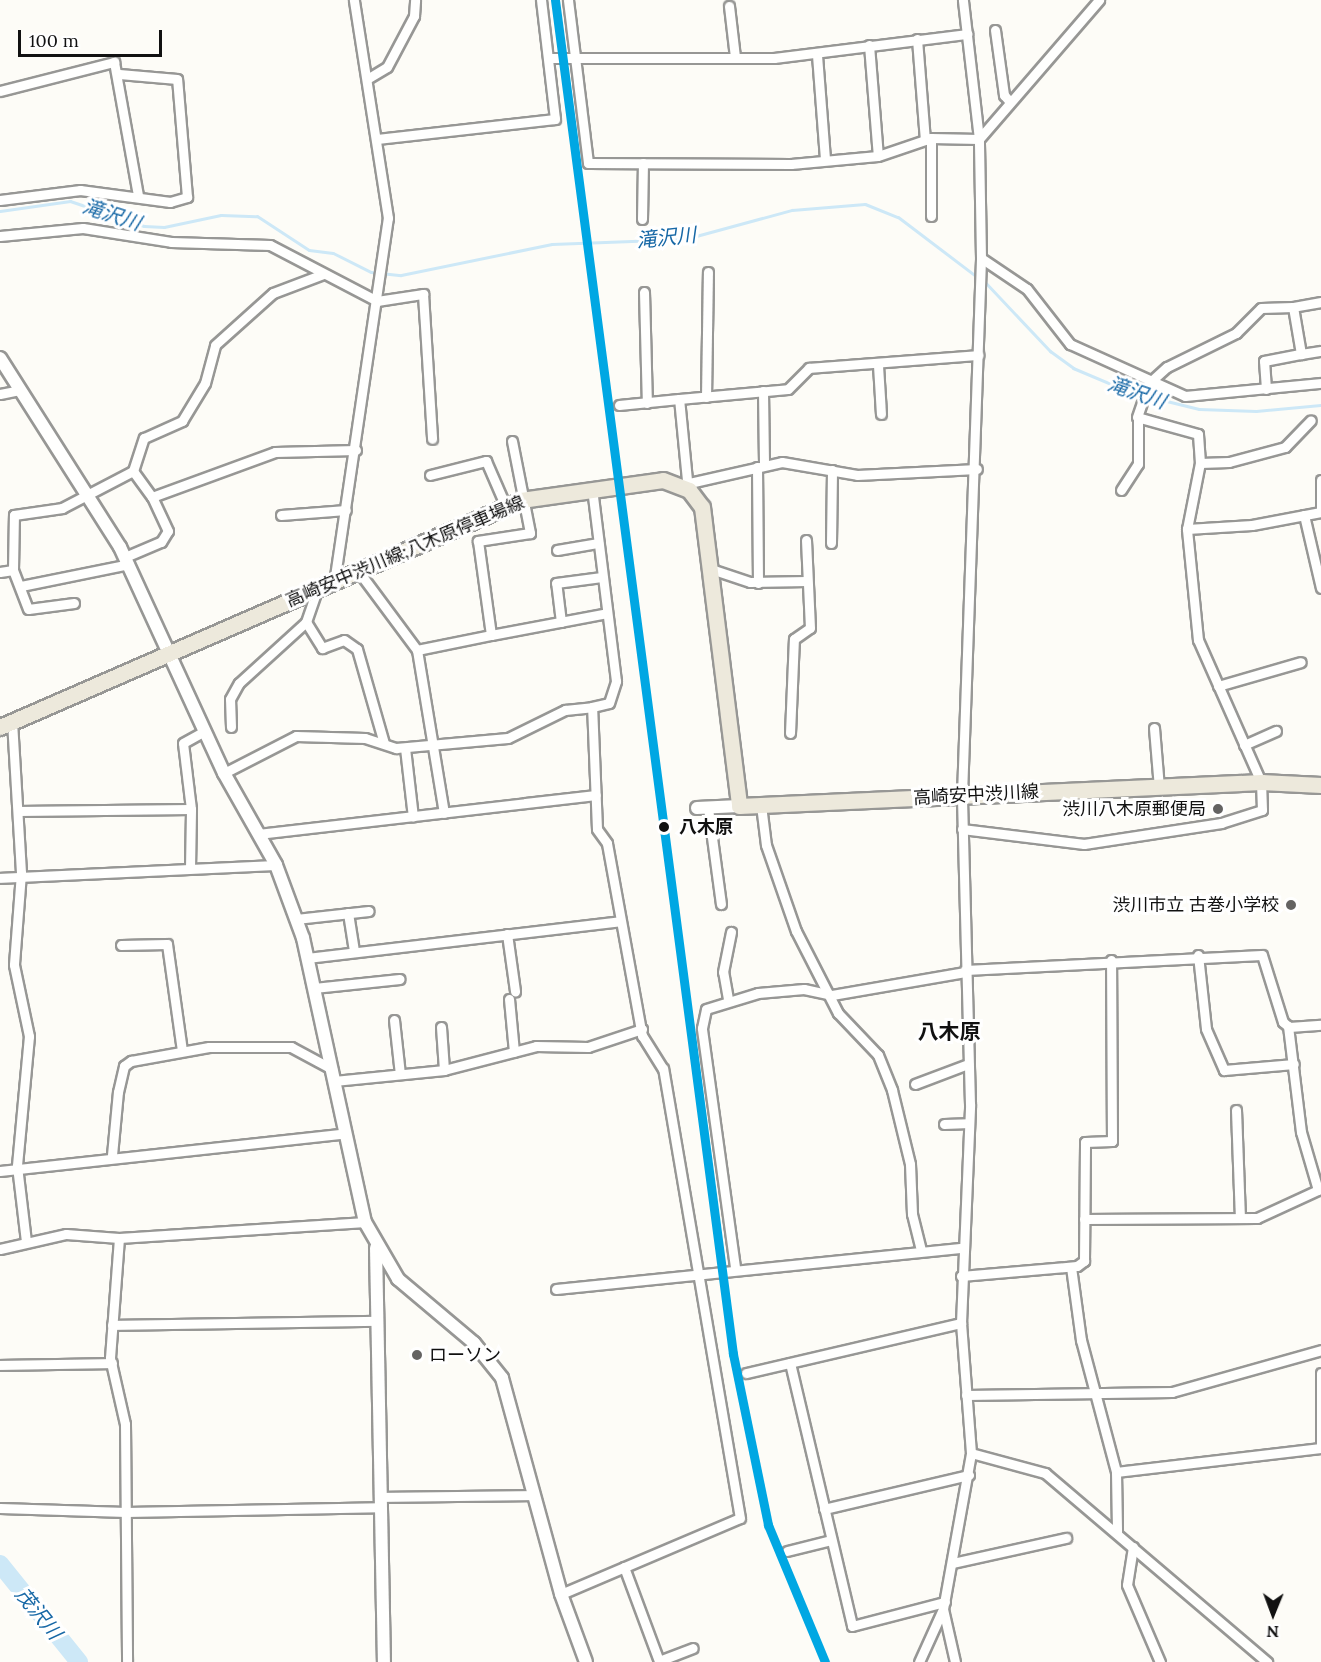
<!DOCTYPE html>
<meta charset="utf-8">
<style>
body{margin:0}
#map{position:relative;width:1321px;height:1662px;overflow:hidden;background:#fdfcf7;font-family:Lora,"Noto Sans JP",serif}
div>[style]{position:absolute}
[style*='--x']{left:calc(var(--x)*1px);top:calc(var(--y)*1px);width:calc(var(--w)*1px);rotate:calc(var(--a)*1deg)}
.stream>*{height:3px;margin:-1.5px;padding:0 1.5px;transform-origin:1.5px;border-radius:1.5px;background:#cde8f7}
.river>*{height:18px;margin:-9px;padding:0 9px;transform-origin:9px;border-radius:9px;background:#cde8f7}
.roads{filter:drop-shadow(2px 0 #979795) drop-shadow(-2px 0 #979795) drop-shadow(0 2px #979795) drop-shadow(0 -2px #979795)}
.minor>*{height:9px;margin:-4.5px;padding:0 4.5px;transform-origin:4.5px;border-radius:4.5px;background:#fffffe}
.tertiary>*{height:12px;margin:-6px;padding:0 6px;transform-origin:6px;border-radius:6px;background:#fffffe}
.primary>*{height:15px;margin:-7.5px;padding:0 7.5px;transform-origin:7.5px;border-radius:7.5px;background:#ede9dc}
.rail-1>*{height:9px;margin:-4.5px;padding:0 4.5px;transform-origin:4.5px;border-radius:4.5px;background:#00a7e3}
.dots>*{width:16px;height:16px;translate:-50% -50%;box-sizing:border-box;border:3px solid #fff;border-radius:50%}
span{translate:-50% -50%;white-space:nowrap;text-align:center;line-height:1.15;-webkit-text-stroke:6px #fff;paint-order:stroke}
.street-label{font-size:18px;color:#111}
.poi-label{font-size:18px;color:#111}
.right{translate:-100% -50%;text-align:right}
.left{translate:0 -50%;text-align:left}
.stop-label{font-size:18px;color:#111;font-weight:700}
.water-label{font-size:20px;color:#1768a6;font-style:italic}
.quarter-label{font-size:21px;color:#111;font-weight:700}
.north{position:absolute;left:1243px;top:1584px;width:60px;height:60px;-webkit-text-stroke:4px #fff;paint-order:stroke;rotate:181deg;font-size:16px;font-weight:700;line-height:24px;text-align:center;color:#111}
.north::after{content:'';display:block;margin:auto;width:21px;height:27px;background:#111;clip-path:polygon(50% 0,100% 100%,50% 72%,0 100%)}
.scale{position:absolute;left:18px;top:30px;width:144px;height:27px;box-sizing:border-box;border:3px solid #111;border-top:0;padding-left:8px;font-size:18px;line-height:21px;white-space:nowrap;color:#111;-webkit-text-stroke:4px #fff;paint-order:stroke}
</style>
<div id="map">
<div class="stream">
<i style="--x:0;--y:211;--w:71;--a:-8.1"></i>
<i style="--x:70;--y:201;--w:78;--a:18.7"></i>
<i style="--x:144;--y:226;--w:20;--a:3"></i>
<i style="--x:164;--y:227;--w:58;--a:-11.9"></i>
<i style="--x:221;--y:215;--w:36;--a:2"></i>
<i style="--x:257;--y:216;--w:62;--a:33.2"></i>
<i style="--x:309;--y:250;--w:24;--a:7"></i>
<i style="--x:333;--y:253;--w:42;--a:26.6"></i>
<i style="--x:371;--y:272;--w:30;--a:6"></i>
<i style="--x:401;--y:275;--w:154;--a:-11.6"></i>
<i style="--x:552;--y:244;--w:133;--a:-2.2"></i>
<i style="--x:685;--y:239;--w:111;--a:-15.2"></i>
<i style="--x:792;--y:210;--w:73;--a:-4.7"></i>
<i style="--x:865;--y:204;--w:35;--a:22"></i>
<i style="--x:898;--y:217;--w:99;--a:37.2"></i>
<i style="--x:983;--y:280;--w:98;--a:46.7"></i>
<i style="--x:1050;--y:351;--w:29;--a:36"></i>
<i style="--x:1073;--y:368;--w:62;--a:22.8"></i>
<i style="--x:1130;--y:392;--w:71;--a:13.8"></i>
<i style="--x:1199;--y:409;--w:57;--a:2"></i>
<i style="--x:1256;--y:411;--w:65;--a:-5.3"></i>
</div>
<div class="river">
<i style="--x:0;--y:1564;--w:126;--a:51.1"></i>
</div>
<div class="roads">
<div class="minor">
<i style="--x:568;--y:0;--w:164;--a:83"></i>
<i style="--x:588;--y:163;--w:203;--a:0.3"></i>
<i style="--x:791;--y:164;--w:87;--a:-5.3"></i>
<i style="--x:878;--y:156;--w:56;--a:-18.8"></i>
<i style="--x:931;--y:138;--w:48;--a:1.2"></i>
<i style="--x:979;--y:139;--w:184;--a:-49.2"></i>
<i style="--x:729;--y:6;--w:51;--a:83.3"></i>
<i style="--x:995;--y:30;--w:66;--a:82.1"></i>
<i style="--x:1004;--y:95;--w:9;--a:49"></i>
<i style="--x:917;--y:39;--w:101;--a:85.5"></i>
<i style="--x:869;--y:45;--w:111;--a:85.4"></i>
<i style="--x:817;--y:55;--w:103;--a:85.6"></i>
<i style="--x:548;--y:58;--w:226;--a:0"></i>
<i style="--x:774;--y:58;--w:195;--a:-7.1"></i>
<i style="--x:367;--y:79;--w:23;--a:-31"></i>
<i style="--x:387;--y:67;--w:58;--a:-62.1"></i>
<i style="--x:414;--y:16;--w:16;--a:-86"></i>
<i style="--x:0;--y:91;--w:118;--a:-14.3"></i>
<i style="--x:114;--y:62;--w:136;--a:79.8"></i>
<i style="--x:377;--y:139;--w:179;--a:-6.4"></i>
<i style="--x:555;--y:119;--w:120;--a:-96.7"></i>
<i style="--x:0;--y:200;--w:81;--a:-7.1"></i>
<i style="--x:80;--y:190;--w:91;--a:7.6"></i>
<i style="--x:170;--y:202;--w:18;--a:-16"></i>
<i style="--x:187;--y:197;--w:118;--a:-94.8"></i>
<i style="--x:177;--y:79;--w:58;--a:-175.1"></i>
<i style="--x:931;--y:216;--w:78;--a:-90"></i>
<i style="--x:642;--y:219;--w:56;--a:-89"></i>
<i style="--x:0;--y:236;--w:83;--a:-5.5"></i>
<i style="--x:83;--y:228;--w:89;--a:9"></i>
<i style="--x:171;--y:242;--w:99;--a:1.7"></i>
<i style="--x:270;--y:245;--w:121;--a:27.6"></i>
<i style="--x:377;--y:301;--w:47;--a:-8.7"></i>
<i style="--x:423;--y:294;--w:145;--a:86.4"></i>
<i style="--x:981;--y:258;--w:55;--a:34"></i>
<i style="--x:1027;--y:289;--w:70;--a:52"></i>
<i style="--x:1070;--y:344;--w:126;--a:24.3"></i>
<i style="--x:1185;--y:396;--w:137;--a:-5.5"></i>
<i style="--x:644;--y:292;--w:111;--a:88.5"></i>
<i style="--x:1321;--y:302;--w:28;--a:170"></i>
<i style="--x:1293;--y:307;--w:48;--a:80.3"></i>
<i style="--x:1301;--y:354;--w:20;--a:-9"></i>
<i style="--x:878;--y:365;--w:49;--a:86.5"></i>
<i style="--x:1266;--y:389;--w:28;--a:-94"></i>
<i style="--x:1264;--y:361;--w:38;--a:-11"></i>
<i style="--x:763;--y:391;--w:73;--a:89.2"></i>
<i style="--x:0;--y:394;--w:16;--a:-11"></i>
<i style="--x:706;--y:397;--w:125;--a:-89.1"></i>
<i style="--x:619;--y:405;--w:60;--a:-5.7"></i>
<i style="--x:512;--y:441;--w:94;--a:78.9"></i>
<i style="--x:530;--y:533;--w:53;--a:171.3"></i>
<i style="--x:478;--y:541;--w:95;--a:82.1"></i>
<i style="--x:491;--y:635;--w:118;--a:-10.7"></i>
<i style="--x:1200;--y:463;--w:29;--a:-2"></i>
<i style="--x:1229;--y:462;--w:58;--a:-15"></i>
<i style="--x:1285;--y:447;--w:37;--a:-46"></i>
<i style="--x:757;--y:467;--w:116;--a:89.5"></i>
<i style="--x:133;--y:471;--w:32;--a:54"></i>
<i style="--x:152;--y:497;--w:131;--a:-20.1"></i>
<i style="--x:275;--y:452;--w:81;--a:-1.4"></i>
<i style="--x:430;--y:475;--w:58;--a:-14"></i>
<i style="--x:486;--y:461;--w:50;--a:66.5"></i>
<i style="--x:687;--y:480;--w:81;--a:-95.6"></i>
<i style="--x:679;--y:399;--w:109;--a:-5.2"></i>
<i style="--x:788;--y:389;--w:30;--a:-45"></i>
<i style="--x:809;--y:368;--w:170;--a:-4.4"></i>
<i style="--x:685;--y:484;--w:99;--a:-12.8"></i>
<i style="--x:782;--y:462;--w:76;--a:9.8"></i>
<i style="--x:857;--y:475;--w:120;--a:-2.9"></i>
<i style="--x:1121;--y:490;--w:31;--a:-57"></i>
<i style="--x:1138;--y:464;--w:47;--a:-90"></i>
<i style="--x:281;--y:515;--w:65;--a:-4.4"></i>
<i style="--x:1304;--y:515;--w:75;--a:76.9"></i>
<i style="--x:1187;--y:529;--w:65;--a:-3.5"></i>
<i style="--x:1252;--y:525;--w:70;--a:-10.7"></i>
<i style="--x:1321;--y:512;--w:32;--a:-90"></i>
<i style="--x:831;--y:543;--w:73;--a:-89.2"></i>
<i style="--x:557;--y:550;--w:42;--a:-9.7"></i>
<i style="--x:125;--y:557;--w:39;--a:-23"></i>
<i style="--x:161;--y:542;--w:13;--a:-58"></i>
<i style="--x:168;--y:531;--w:38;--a:-115"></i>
<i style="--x:711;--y:569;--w:41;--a:18.4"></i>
<i style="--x:750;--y:582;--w:57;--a:-1"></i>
<i style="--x:0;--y:572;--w:13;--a:-9"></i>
<i style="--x:359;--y:572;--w:97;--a:53.4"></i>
<i style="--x:417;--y:650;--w:165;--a:80.6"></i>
<i style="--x:334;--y:583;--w:369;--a:-81.6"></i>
<i style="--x:388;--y:218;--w:221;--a:-98.9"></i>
<i style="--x:21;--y:586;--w:110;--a:-11.5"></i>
<i style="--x:317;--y:590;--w:34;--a:109"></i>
<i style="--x:306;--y:622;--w:31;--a:58"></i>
<i style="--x:322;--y:648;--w:23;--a:-20"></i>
<i style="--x:344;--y:640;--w:16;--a:35"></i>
<i style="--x:357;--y:649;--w:98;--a:74"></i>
<i style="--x:74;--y:603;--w:46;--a:172.6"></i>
<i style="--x:28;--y:609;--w:42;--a:-111"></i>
<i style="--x:13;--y:570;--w:55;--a:-89"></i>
<i style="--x:14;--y:515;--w:49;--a:-8.3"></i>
<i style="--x:62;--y:508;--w:80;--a:-27.5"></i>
<i style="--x:133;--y:471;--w:35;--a:-72"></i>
<i style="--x:144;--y:438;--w:42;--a:-24.1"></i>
<i style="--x:182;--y:421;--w:44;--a:-58.8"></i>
<i style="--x:205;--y:383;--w:39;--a:-75"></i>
<i style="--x:215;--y:345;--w:78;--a:-41.9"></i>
<i style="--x:273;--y:293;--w:53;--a:-20.8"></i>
<i style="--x:561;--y:622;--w:39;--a:-97"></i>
<i style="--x:556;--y:583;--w:46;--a:-7.4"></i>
<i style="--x:417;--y:650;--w:76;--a:-11.5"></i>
<i style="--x:1218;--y:686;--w:86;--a:-16.1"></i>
<i style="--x:12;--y:721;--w:152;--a:86.6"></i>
<i style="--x:21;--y:873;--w:92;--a:94.4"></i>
<i style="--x:14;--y:965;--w:73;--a:78.1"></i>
<i style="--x:29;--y:1036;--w:131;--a:95.3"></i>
<i style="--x:17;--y:1166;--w:76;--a:83.2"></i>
<i style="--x:231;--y:727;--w:28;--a:-92"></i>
<i style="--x:230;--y:699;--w:18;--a:-61"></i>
<i style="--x:239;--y:683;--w:91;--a:-42.3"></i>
<i style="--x:1154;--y:728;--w:59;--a:85.2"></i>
<i style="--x:790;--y:733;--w:94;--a:-87.6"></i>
<i style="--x:794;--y:639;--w:19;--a:-35"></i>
<i style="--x:810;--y:628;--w:88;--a:-92.6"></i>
<i style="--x:1244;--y:745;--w:35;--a:-24"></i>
<i style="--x:405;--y:748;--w:69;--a:83.4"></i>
<i style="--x:224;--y:773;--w:81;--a:-27.2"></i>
<i style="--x:296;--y:736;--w:69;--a:1.7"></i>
<i style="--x:365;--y:738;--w:33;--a:18"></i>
<i style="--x:396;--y:748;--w:112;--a:-5.1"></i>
<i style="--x:508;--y:738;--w:64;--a:-26.2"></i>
<i style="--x:565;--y:710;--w:27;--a:-6"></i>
<i style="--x:761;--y:805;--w:40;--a:82.9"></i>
<i style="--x:766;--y:845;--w:91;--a:70.8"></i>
<i style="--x:796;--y:931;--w:92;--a:62.9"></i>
<i style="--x:838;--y:1013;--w:58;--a:46.4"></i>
<i style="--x:878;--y:1055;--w:38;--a:68"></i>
<i style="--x:892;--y:1090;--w:76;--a:76.3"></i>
<i style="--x:910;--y:1164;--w:50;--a:87.7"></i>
<i style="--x:912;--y:1214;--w:38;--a:76"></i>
<i style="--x:708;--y:808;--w:97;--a:82.3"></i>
<i style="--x:18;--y:811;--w:173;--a:-0.7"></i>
<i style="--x:962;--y:829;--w:123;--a:7"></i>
<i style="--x:1084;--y:844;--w:139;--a:-8.7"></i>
<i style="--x:1221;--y:823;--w:43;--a:-17.6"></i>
<i style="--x:1262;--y:810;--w:28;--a:-92"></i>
<i style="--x:1261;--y:782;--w:155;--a:-113.9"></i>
<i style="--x:1198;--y:640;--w:112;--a:-95.7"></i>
<i style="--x:1187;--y:529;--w:67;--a:-78.9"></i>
<i style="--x:1200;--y:463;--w:29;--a:-94"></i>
<i style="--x:1198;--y:434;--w:63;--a:-164.4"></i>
<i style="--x:1137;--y:417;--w:36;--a:-71"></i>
<i style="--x:1149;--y:383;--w:24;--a:-42"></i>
<i style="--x:1167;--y:367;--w:77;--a:-26.2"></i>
<i style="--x:1236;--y:333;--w:35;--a:-45"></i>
<i style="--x:1261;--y:308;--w:32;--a:-2"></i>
<i style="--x:258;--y:834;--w:340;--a:-6.6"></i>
<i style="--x:190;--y:868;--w:59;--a:-89"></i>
<i style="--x:191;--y:809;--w:66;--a:-96.9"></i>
<i style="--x:183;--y:743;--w:25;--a:-29"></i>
<i style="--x:0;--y:878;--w:276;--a:-2.7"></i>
<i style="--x:348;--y:913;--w:39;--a:81"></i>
<i style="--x:296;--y:919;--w:73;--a:-6.3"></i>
<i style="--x:507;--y:934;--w:58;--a:82"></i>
<i style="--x:121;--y:945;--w:46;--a:-1.2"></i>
<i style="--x:167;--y:944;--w:108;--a:82"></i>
<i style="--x:1198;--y:955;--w:74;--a:83.8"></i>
<i style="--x:1206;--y:1029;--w:45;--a:66.3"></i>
<i style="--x:1224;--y:1070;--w:70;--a:-4.9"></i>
<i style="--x:307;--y:958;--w:315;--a:-6.7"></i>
<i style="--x:965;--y:970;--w:297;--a:-2.9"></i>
<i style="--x:1262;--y:955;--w:70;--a:72.6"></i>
<i style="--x:1283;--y:1022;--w:8;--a:40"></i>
<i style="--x:1289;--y:1027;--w:32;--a:-4"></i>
<i style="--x:314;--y:988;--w:86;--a:-6"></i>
<i style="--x:509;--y:999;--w:53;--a:84.6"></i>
<i style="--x:728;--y:999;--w:27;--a:-100"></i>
<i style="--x:723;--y:972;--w:41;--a:-78.7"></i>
<i style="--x:394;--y:1020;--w:54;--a:83.7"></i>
<i style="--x:441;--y:1027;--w:43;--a:86"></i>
<i style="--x:334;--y:1081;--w:111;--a:-5.7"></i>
<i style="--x:444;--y:1070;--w:95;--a:-14.6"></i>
<i style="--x:536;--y:1046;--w:52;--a:1.1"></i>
<i style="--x:588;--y:1047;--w:57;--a:-18.4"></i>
<i style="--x:915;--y:1084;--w:57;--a:-20.7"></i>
<i style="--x:1236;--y:1110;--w:108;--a:87.9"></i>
<i style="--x:944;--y:1124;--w:25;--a:-2"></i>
<i style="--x:112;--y:1155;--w:63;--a:-84.6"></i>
<i style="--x:118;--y:1092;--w:27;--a:-77"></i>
<i style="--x:124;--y:1066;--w:9;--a:-36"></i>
<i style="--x:131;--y:1061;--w:79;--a:-10.2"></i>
<i style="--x:209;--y:1047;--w:82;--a:0"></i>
<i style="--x:291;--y:1047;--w:47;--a:28.2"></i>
<i style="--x:0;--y:1171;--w:344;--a:-6.2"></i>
<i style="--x:1084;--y:1219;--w:173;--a:-0.3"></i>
<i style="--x:1257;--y:1218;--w:67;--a:-24.7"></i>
<i style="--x:1318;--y:1190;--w:60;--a:-106.3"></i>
<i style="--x:1301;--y:1132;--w:107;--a:-97"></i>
<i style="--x:119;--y:1238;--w:120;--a:94.3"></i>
<i style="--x:110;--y:1358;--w:68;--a:77.2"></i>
<i style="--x:125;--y:1424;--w:238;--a:89.5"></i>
<i style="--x:0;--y:1249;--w:68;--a:-12.8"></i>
<i style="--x:66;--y:1234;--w:53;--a:4.3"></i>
<i style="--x:119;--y:1238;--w:247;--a:-3.7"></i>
<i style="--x:735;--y:1267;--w:241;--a:-97.9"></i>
<i style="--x:702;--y:1028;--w:19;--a:-78"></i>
<i style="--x:706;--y:1009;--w:54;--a:-17.1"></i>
<i style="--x:758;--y:993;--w:46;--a:-5"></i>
<i style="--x:804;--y:989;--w:29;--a:12"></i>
<i style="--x:832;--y:995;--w:135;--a:-9.8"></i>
<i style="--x:1071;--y:1267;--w:74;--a:82.2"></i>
<i style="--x:1081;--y:1340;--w:137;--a:75.1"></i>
<i style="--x:1116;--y:1472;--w:60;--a:89"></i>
<i style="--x:961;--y:1276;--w:116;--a:-4.9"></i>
<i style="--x:1077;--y:1266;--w:9;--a:-36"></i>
<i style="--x:1084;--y:1261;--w:119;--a:-89.5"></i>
<i style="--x:1085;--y:1142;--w:27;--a:-2"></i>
<i style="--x:1112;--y:1141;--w:181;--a:-90.3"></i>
<i style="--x:556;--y:1289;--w:406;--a:-5.8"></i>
<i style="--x:112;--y:1325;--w:263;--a:-0.9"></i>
<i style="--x:790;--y:1363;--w:270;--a:76.7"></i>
<i style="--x:852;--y:1626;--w:96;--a:-14.5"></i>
<i style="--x:0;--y:1365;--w:112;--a:-1"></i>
<i style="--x:746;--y:1373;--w:221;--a:-13.1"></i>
<i style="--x:966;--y:1395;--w:206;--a:-0.8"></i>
<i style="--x:1172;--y:1392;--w:155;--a:-15.7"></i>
<i style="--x:1321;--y:1448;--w:75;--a:-90"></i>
<i style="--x:971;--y:1453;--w:77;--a:15.1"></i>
<i style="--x:1045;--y:1473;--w:292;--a:40.4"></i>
<i style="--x:1116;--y:1472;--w:206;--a:-6.7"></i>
<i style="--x:380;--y:1497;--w:154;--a:-0.7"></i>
<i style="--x:0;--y:1508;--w:126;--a:1.8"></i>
<i style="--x:126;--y:1512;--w:253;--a:-1.1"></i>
<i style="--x:824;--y:1509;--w:149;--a:-13.2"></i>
<i style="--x:1133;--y:1547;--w:38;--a:99"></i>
<i style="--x:1127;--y:1585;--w:84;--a:66.8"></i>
<i style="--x:787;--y:1551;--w:45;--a:-14"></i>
<i style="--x:953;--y:1563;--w:116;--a:-12.5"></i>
<i style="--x:624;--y:1567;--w:100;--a:69.6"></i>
<i style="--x:659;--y:1661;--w:36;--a:-21"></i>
<i style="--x:561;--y:1594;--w:194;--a:-23"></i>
<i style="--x:740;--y:1518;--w:456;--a:-99.7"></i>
<i style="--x:663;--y:1069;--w:39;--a:-122"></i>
<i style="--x:642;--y:1036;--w:196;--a:-100.3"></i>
<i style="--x:607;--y:843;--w:17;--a:-126"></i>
<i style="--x:597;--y:829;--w:122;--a:-92.3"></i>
<i style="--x:592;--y:707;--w:17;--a:-13"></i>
<i style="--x:609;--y:703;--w:23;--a:-72"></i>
<i style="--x:616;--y:681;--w:194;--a:-97.1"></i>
<i style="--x:943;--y:1609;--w:54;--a:77.2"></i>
<i style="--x:919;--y:1662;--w:58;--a:-65.6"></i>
<i style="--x:943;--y:1609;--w:158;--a:-79.8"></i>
<i style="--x:971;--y:1453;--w:130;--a:-94.4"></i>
<i style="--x:961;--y:1323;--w:219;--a:-87.6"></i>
<i style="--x:970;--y:1104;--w:309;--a:-91.5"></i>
<i style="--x:962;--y:795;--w:537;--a:-87.97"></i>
<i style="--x:981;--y:258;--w:119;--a:-91"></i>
<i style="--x:979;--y:139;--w:140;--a:-96.6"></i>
</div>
<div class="tertiary">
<i style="--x:0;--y:358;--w:224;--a:57.6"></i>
<i style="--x:120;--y:547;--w:249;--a:65.3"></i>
<i style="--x:224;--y:773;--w:106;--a:60.5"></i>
<i style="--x:276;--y:865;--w:78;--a:69.7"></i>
<i style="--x:303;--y:938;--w:291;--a:77.7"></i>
<i style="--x:365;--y:1222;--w:66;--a:59.9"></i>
<i style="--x:398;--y:1279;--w:99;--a:40.1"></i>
<i style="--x:474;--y:1343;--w:45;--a:51.3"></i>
<i style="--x:502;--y:1378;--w:224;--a:74.7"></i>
<i style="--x:561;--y:1594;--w:72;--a:69.8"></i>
<i style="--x:697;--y:808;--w:42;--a:-2.7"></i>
<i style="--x:376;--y:1248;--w:414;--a:88.9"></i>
</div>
<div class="primary">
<i style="--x:0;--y:727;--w:568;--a:-23.54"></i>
<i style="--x:521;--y:500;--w:143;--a:-8"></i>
<i style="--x:663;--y:480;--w:28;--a:21"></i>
<i style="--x:689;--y:490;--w:21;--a:53"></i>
<i style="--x:702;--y:507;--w:301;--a:82.9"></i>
<i style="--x:739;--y:806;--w:523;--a:-2.63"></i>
<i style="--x:1261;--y:782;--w:60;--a:2.9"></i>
</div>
</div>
<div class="rail-1">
<i style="--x:555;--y:0;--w:1366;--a:82.51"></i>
<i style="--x:733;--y:1354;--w:175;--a:78.4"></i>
<i style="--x:768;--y:1525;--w:148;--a:67.4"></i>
</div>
<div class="dots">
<i style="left:1218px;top:809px;background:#646362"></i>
<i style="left:664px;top:827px;background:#111"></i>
<i style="left:1291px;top:905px;background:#646362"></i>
<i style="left:417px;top:1355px;background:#646362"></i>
</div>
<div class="street-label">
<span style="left:405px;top:552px;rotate:-23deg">高崎安中渋川線;八木原停車場線</span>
<span style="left:976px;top:795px;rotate:-3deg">高崎安中渋川線</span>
</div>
<div class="poi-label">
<span class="right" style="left:1206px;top:809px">渋川八木原郵便局</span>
<span class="right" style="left:1279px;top:905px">渋川市立 古巻小学校</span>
<span class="left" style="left:429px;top:1355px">ローソン</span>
</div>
<div class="stop-label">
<span class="left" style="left:679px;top:827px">八木原</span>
</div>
<div class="water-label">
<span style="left:112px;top:214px;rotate:18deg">滝沢川</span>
<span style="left:666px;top:237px;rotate:-6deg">滝沢川</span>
<span style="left:1137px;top:392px;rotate:19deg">滝沢川</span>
<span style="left:39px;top:1613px;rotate:51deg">茂沢川</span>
</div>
<div class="quarter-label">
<span style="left:949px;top:1032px">八木原</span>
</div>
<div class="north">N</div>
<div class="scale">100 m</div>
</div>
